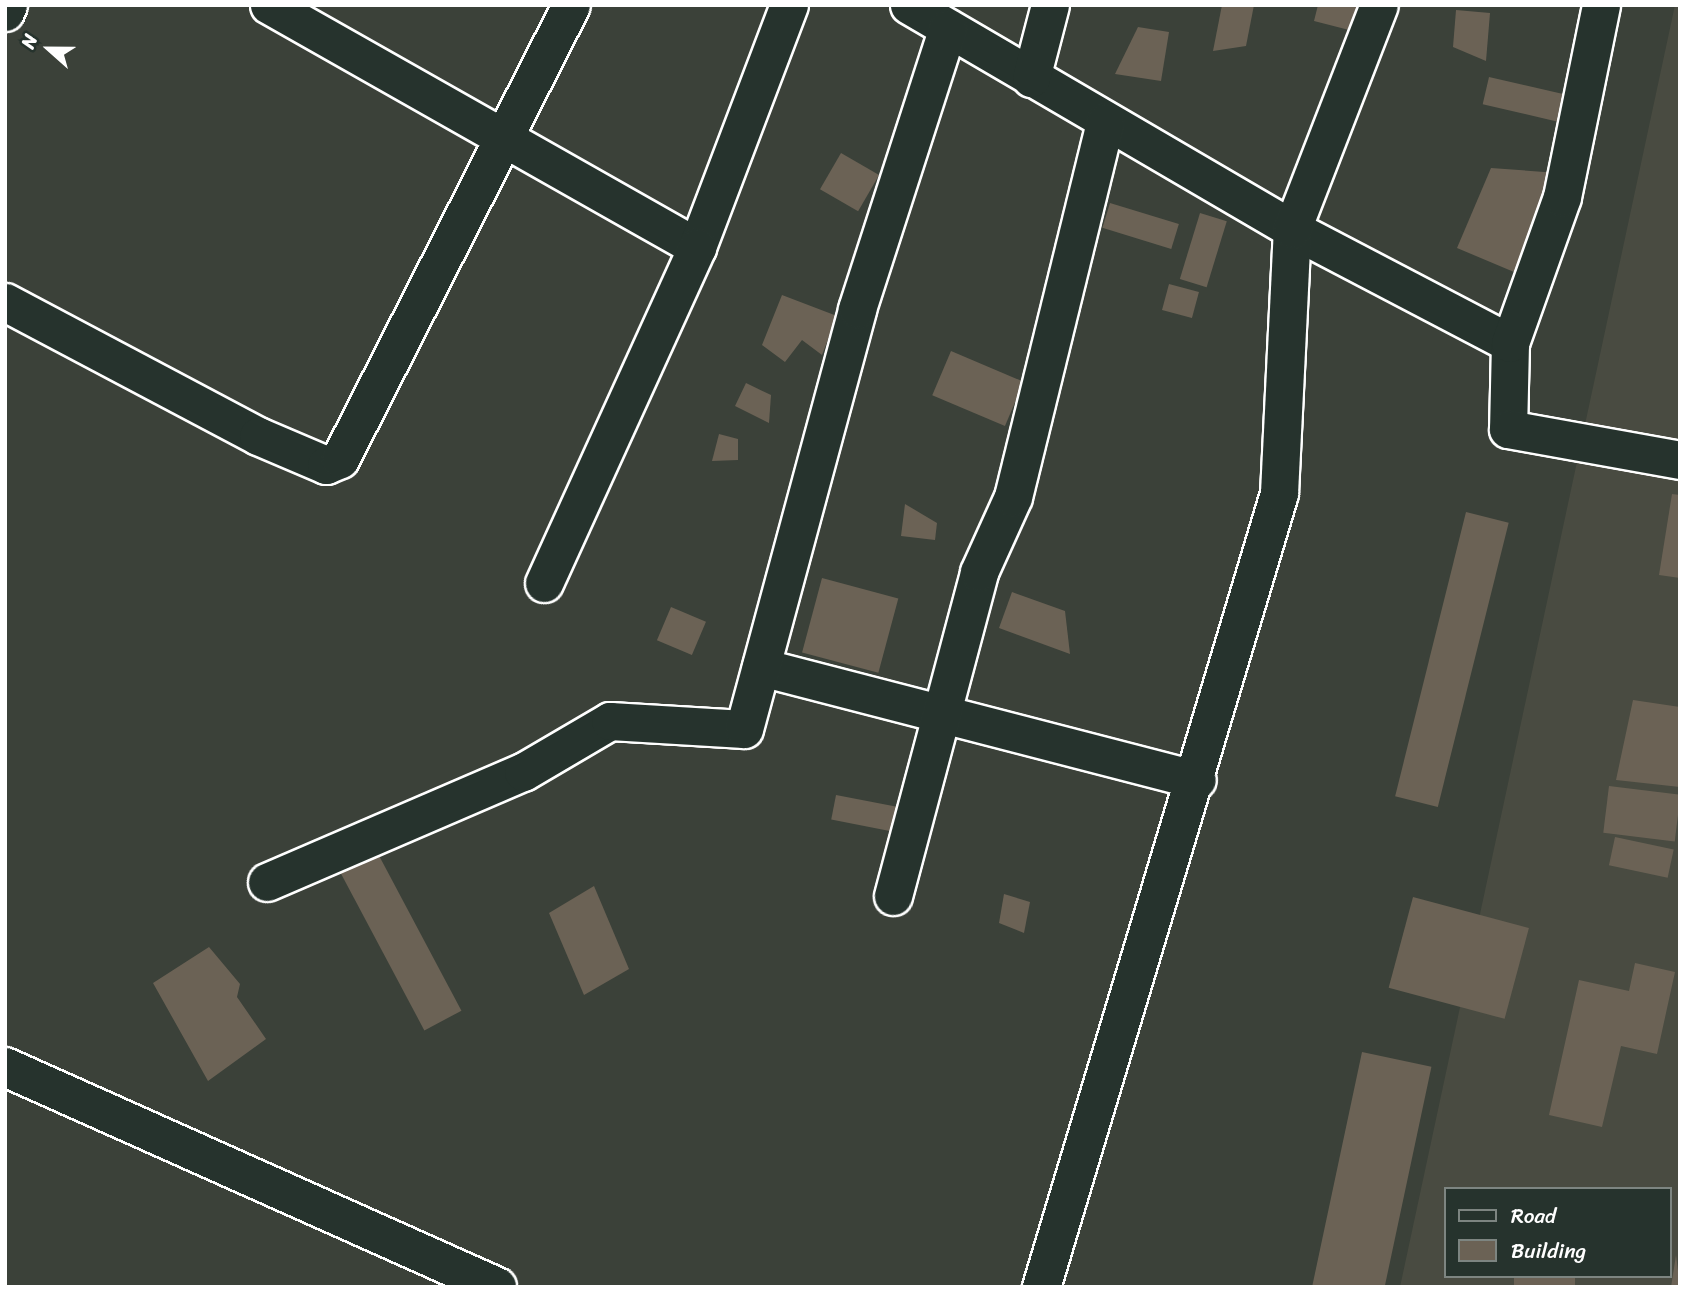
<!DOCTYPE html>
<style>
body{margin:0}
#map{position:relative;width:1685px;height:1292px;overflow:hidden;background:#3b4139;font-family:Sriracha,sans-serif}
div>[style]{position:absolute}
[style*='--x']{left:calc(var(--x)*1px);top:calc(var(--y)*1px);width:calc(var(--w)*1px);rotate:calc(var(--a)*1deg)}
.built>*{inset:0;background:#494b41}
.building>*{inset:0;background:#6b6255;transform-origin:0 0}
.roads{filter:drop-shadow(2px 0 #fff) drop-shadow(-2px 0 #fff) drop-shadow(0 2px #fff) drop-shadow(0 -2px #fff)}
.minor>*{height:37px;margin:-18.5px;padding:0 18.5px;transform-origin:18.5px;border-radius:18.5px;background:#26332d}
.secondary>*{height:38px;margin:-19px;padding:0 19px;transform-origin:19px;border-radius:19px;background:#26332d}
span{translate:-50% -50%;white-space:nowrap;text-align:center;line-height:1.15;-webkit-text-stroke:5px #26332d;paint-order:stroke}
.frame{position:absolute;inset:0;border:7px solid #fff;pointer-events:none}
.legend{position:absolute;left:1444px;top:1187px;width:228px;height:91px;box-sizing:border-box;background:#26332d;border:2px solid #7d8581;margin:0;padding:9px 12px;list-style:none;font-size:21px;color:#fff}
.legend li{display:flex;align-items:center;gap:14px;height:35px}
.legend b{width:35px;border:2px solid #7d8581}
.north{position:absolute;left:14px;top:14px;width:70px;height:70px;-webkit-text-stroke:5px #26332d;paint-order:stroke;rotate:291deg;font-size:19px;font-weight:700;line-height:28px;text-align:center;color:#fff}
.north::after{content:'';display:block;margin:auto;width:24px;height:32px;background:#fff;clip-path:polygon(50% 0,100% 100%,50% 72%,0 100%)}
</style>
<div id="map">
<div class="built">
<i style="clip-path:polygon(evenodd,1675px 5px,1680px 5px,1680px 1287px,1400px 1287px,1675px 5px,1445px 1189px,1669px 1189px,1669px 1276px,1445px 1276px,1445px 1189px)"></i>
</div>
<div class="building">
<i style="clip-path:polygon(1222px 5px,1254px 5px,1246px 46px,1213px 51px)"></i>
<i style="clip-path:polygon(1318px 5px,1360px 5px,1353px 31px,1314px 21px)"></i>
<i style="clip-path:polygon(1456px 10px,1490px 13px,1486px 61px,1453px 47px)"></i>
<i style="clip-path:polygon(1138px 27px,1169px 32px,1161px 81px,1115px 74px)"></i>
<i style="left:1489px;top:77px;width:76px;height:28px;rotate:13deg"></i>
<i style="left:841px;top:153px;width:44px;height:42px;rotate:30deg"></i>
<i style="clip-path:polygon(1491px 168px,1558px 173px,1514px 272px,1457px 248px)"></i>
<i style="left:1110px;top:203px;width:72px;height:26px;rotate:17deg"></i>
<i style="left:1200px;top:213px;width:28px;height:69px;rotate:17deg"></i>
<i style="left:1169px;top:284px;width:31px;height:27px;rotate:15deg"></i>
<i style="clip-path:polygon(782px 295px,837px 316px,822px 355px,802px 340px,785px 362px,762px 345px)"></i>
<i style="left:951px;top:351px;width:79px;height:48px;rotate:23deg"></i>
<i style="clip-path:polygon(746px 383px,771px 395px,769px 423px,735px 406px)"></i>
<i style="clip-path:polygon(719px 434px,738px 439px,738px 460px,712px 461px)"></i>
<i style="clip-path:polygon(1672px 494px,1680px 495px,1680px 578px,1659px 575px)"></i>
<i style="clip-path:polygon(905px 504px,937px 523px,935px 540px,901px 536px)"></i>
<i style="left:1466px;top:512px;width:44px;height:293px;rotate:14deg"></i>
<i style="left:822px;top:578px;width:79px;height:77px;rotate:15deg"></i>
<i style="clip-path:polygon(1012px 592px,1065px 611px,1070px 654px,999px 628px)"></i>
<i style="left:671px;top:607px;width:38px;height:36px;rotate:23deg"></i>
<i style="clip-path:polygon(1633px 700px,1680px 707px,1680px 787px,1616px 780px)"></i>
<i style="left:1609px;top:786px;width:72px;height:47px;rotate:7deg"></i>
<i style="left:836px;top:795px;width:66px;height:25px;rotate:11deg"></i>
<i style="left:1615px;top:837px;width:60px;height:29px;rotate:12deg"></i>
<i style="left:376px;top:850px;width:182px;height:42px;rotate:62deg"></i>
<i style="clip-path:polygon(594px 886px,629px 969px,584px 995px,549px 913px)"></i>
<i style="clip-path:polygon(1004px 894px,1030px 902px,1024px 933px,999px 923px)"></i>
<i style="left:1413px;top:897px;width:120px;height:94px;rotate:15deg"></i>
<i style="clip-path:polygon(209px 947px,240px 984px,237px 997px,266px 1039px,208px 1081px,153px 983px)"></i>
<i style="clip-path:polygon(1635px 963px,1675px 972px,1657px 1054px,1621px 1046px,1602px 1127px,1549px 1115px,1579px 980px,1629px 991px)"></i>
<i style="left:1362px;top:1052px;width:71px;height:240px;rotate:12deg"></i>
<i style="clip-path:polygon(1676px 1255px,1680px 1287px,1671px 1287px)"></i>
<i style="left:1514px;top:1276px;width:61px;height:11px"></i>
</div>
<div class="roads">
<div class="minor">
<i style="--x:269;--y:5;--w:492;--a:29.5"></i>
<i style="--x:697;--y:247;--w:259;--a:-69.2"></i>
<i style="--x:909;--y:5;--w:444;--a:30.3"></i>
<i style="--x:1292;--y:229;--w:246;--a:27.6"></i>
<i style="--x:1510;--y:343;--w:86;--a:91.3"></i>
<i style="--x:1508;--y:429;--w:175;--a:10.2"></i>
<i style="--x:5;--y:12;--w:8;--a:-67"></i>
<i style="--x:1031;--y:78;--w:75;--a:-75.4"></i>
<i style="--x:5;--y:302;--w:286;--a:27.9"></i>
<i style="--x:258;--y:436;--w:74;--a:23.1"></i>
<i style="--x:326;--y:465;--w:15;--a:-23"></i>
<i style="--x:340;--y:459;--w:509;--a:-63.03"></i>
<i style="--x:1510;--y:343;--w:155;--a:-70.4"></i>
<i style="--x:1562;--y:197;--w:196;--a:-78.5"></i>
<i style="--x:544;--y:583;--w:369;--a:-65.5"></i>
<i style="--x:761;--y:667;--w:450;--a:14.5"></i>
<i style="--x:267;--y:882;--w:279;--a:-23.3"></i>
<i style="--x:523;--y:772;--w:101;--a:-30.4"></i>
<i style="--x:610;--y:721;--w:134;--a:3.4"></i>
<i style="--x:744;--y:729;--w:435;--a:-74.9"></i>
<i style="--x:857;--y:309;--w:295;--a:-72.1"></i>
<i style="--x:893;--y:896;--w:335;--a:-75.1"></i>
<i style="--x:979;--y:572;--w:82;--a:-65.6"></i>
<i style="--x:1013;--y:497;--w:386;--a:-76.2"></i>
<i style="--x:1041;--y:1287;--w:829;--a:-73.31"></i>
<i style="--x:1279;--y:493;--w:264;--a:-87.2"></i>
<i style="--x:1292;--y:229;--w:240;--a:-68.8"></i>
</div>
<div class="secondary">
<i style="--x:5;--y:1067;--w:539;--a:24.09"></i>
</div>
</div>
<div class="frame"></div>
<ul class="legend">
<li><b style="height:9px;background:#26332d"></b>Road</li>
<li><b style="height:19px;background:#6b6255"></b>Building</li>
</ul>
<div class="north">N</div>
</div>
